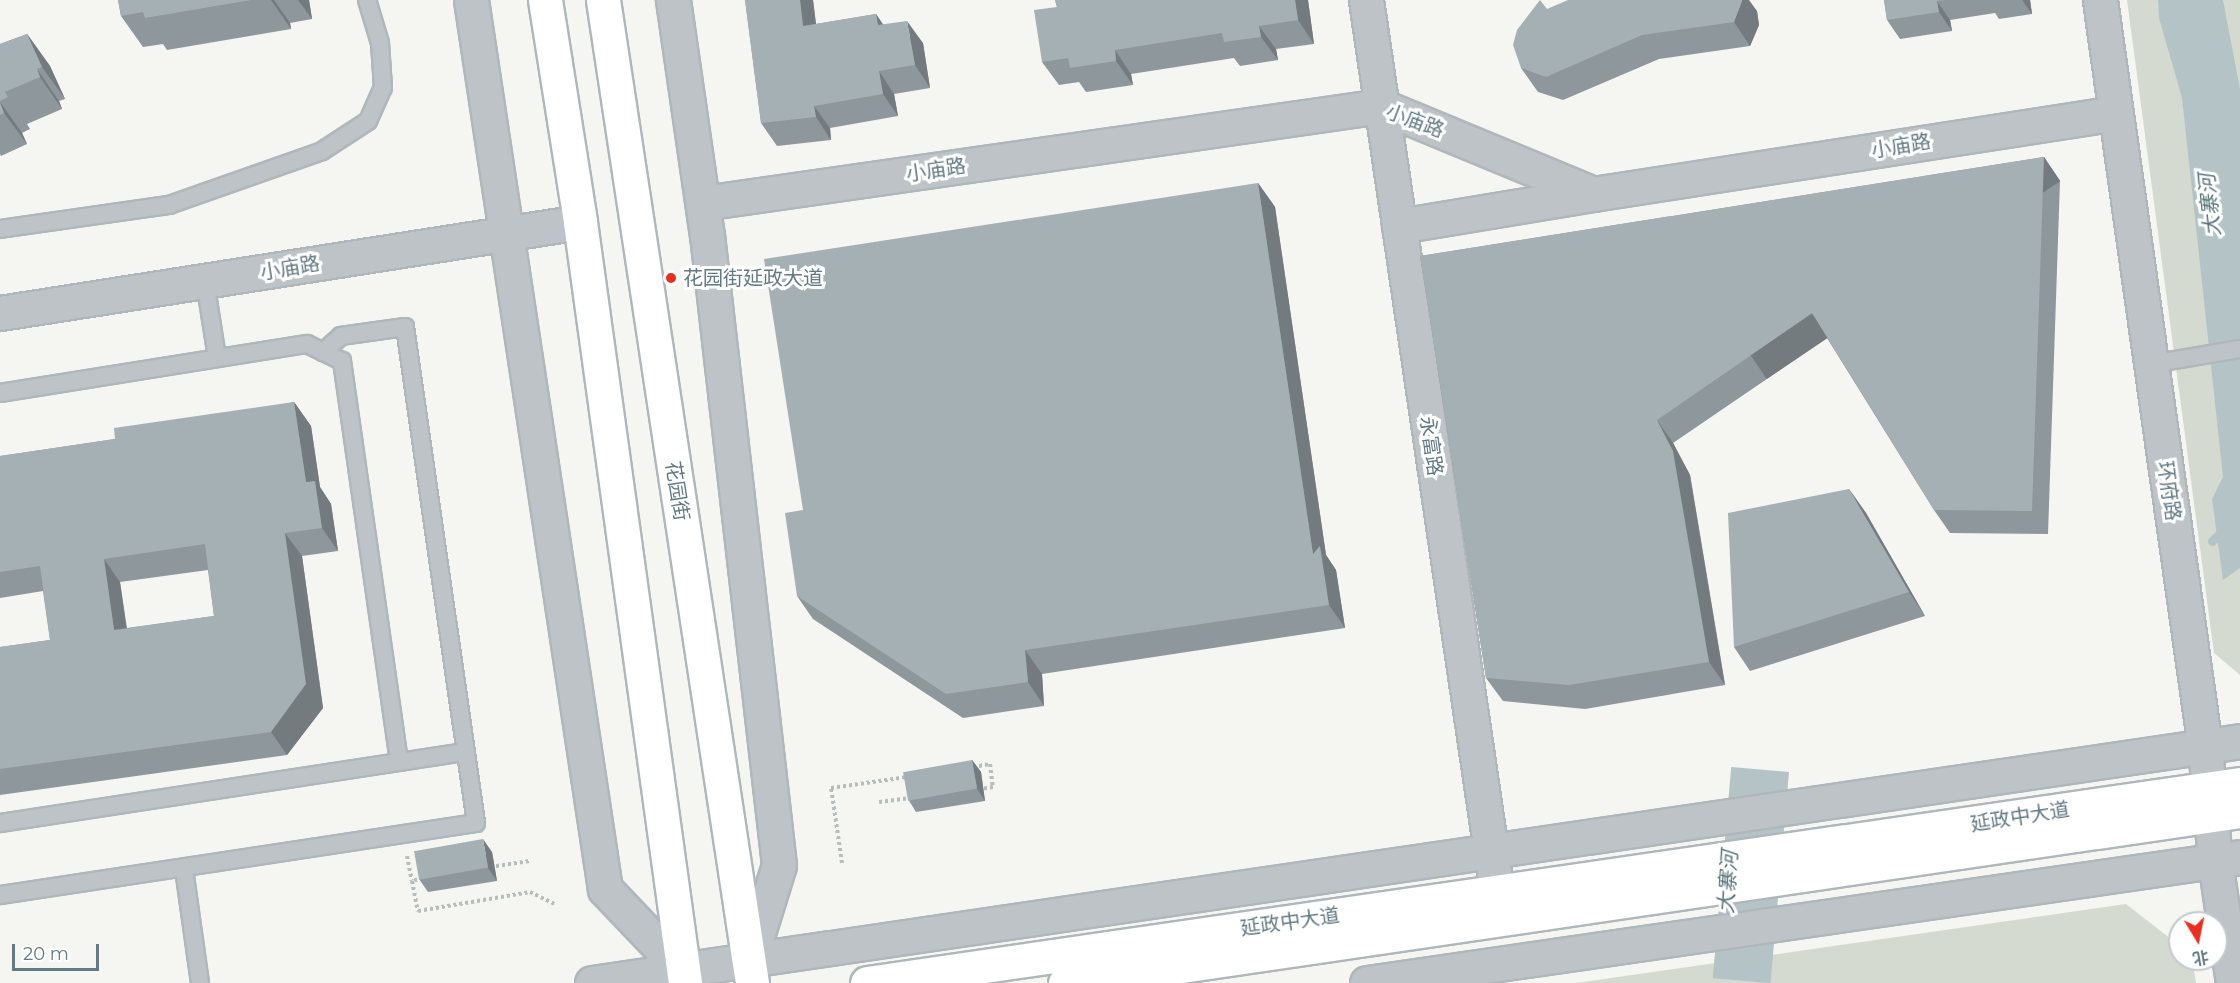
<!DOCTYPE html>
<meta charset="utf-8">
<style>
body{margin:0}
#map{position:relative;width:2240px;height:983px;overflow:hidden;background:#f5f5f1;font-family:Montserrat,"Noto Sans SC",sans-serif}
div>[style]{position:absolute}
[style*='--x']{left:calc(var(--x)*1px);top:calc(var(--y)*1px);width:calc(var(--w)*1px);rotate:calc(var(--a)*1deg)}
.green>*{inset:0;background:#d5dad0}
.water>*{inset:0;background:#b4c4c6;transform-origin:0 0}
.stream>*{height:9px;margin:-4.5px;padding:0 4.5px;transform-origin:4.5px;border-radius:4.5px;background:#b4c4c6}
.path>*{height:4px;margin-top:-2px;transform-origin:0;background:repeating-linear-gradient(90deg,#b7bcbd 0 3px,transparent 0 6px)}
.roads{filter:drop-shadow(2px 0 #b0b7bb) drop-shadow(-2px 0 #b0b7bb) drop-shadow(0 2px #b0b7bb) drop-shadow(0 -2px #b0b7bb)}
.service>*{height:16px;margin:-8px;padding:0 8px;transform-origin:8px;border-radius:8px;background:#bdc3c6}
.minor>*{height:33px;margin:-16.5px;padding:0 16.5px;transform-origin:16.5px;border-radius:16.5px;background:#bdc3c6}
.tertiary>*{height:33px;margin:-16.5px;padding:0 16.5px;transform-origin:16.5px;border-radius:16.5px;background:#bdc3c6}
.secondary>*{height:33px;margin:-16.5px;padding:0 16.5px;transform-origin:16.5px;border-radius:16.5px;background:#fff}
.primary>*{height:33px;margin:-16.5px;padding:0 16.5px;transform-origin:16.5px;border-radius:16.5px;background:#fff}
.wall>*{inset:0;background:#8e979b}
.shaded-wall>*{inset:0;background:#747b7e;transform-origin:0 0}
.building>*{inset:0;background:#a5b0b4;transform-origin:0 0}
.dots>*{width:16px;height:16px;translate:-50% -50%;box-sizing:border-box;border:3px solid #fff;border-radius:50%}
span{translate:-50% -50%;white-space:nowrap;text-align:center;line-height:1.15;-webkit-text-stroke:6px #fff;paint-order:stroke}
.street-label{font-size:20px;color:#637a84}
.poi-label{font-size:20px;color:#637a84}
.left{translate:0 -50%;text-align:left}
.water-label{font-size:21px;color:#5a767a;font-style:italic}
.north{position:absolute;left:2168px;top:911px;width:60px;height:60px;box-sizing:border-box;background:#fff;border:2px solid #c1cace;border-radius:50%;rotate:170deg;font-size:16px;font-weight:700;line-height:24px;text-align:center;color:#637a84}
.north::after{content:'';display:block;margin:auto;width:21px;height:27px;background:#e92f1e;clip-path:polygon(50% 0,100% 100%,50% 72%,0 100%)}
.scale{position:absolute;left:12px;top:944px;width:87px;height:27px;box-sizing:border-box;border:3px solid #637a84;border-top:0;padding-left:8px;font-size:18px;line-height:21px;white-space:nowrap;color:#637a84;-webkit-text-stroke:4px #fff;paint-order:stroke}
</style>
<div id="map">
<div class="green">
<i style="clip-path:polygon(2127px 0,2240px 0,2240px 675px,2214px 653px)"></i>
<i style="clip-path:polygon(2126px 904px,2180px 946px,2180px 959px,2192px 959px,2196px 983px,1576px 983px)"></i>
</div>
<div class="water">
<i style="clip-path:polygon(2158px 0,2223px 0,2240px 89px,2240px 568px,2223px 580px,2212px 499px,2223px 477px,2182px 98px,2159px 18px)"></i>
<i style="left:1789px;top:772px;width:212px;height:58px;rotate:95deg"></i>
</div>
<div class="stream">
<i style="--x:2212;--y:541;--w:39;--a:-44"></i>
</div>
<div class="path">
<i style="--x:973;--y:767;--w:17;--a:-10"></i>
<i style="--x:990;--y:764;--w:23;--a:83"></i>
<i style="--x:993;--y:787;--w:12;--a:171"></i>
<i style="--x:879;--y:802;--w:32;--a:-7"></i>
<i style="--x:407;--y:856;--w:25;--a:79"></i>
<i style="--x:842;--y:863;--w:76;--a:-98.3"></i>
<i style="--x:831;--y:788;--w:77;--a:-8.2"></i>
<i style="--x:490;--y:867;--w:40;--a:-8.5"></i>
<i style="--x:423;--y:878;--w:11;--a:165"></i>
<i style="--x:412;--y:881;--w:31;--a:79"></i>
<i style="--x:418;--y:911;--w:114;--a:-9.6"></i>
<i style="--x:530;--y:892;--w:28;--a:26"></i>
</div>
<div class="roads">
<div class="service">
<i style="--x:0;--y:229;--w:171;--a:-8.1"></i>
<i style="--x:169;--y:205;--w:162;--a:-19.4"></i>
<i style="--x:322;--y:151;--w:55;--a:-33.1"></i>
<i style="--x:368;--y:121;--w:36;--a:-66"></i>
<i style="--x:383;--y:88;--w:45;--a:-93.8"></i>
<i style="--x:380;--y:43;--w:45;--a:-106.8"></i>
<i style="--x:205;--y:281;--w:78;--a:81.1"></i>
<i style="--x:2151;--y:364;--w:90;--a:-9.6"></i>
<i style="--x:0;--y:393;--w:311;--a:-9.1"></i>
<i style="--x:307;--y:344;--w:39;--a:26"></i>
<i style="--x:342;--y:361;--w:405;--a:81.9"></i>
<i style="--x:0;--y:823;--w:471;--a:-8.7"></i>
<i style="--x:184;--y:869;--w:115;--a:82"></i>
<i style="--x:0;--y:895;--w:481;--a:-8.6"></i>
<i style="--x:476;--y:823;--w:501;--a:-98.15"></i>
<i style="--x:405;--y:327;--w:65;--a:172"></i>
<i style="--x:341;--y:336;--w:24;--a:138"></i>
</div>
<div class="minor">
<i style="--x:1366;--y:0;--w:902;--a:81.65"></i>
<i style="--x:703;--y:203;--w:685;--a:-8.14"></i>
<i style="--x:1381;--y:106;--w:230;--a:22.5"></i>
<i style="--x:1593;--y:194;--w:529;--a:-8.8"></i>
<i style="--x:1399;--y:226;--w:197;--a:-9.4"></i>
<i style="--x:0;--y:313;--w:587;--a:-8.92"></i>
</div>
<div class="tertiary">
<i style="--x:471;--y:0;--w:899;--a:81.43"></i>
<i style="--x:605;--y:889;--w:113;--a:46.4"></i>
<i style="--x:673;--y:0;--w:237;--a:81.8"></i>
<i style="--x:707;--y:235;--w:634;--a:83.48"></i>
<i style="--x:779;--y:865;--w:102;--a:107.2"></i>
<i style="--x:2100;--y:0;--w:754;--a:82"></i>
<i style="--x:2205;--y:747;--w:114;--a:85"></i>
<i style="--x:2215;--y:861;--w:123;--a:81.6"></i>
<i style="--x:592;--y:983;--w:1666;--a:-8.35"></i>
<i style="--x:1367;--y:983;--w:882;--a:-8.21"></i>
</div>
<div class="secondary">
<i style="--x:545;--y:0;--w:225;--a:81"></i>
<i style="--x:580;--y:222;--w:768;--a:82.14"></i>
<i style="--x:603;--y:0;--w:994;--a:81.38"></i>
</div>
<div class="primary">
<i style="--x:867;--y:983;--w:1387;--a:-8.25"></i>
<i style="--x:1065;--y:983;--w:1188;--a:-8.33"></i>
</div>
</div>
<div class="wall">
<i style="clip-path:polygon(118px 0,309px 0,312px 19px,290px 23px,291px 29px,167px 50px,163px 44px,143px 47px,121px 16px)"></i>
<i style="clip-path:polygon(745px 0,813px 0,816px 24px,876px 14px,883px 25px,923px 43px,930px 88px,894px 94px,898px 116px,830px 128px,831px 140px,777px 146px,761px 123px)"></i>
<i style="clip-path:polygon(1055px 0,1308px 0,1314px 44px,1276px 49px,1278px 60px,1240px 66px,1234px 58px,1131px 74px,1133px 85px,1086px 92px,1079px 82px,1059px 85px,1042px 62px,1057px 7px)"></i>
<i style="clip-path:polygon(1884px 0,2030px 0,2032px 14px,1999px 19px,1995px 13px,1950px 20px,1952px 31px,1900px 39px,1887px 20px)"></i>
<i style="clip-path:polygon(1547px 9px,1757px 11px,1759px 25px,1750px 46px,1659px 59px,1563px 100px,1538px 92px,1521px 68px)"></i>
<i style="clip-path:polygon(27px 34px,50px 66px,65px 99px,59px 101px,62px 109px,27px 124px,30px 129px,22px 133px,27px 144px,1px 156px,0 154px,0 44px)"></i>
<i style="clip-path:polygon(2044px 157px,2060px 181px,2048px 534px,1950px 533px,1934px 510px,1827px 338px,1673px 443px,1690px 475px,1725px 685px,1585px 709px,1503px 701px,1486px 678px,1420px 256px)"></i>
<i style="clip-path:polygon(1258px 183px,1275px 207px,1326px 555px,1336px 570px,1345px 628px,1042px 674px,1044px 706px,963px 718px,813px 619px,797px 596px,803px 510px)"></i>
<i style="clip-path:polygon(evenodd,294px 402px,311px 426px,320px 487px,331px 504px,338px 551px,302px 556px,323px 708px,287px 755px,0 795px,0 647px,50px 640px,43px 591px,0 598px,0 456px,115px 439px,294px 402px,208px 570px,214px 616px,127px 628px,120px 582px,208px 570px)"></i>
<i style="clip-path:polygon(1849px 489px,1866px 513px,1925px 616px,1750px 671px,1734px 647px)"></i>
<i style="clip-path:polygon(972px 760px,981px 772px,985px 801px,916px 812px,908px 799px)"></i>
<i style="clip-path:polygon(492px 852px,497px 881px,428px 892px,419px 879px)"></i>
</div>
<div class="shaded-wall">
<i style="clip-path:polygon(271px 0,274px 0,290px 23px,291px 29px)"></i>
<i style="clip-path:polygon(298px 0,309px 0,312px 19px)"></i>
<i style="clip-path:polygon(800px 0,813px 0,819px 49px,803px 26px)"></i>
<i style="clip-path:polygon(1295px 0,1308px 0,1314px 44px,1298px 20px)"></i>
<i style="clip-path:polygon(1742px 0,1749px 0,1757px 11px,1759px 25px,1750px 46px,1734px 22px)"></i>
<i style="clip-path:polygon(2022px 0,2030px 0,2032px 14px)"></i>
<i style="clip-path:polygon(1937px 1px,1950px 20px,1952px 31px,1939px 12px)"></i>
<i style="clip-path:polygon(876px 14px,891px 36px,878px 25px)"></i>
<i style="clip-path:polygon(907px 21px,923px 43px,930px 88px,915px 65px)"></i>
<i style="clip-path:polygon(1259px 26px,1276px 49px,1278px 60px,1261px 37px)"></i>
<i style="clip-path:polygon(27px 34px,50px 66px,65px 99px,42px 67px)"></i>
<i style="clip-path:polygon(1115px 50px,1131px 74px,1133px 85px,1116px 61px)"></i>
<i style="clip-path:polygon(37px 69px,59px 101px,62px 109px,40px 77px)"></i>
<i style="clip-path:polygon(879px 71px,894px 94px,898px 116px,883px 94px)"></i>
<i style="clip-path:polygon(0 102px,22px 133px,27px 144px,4px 113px)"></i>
<i style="clip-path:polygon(814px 106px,830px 128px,831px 140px,816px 117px)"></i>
<i style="left:2044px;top:157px;width:29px;height:354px;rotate:56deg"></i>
<i style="clip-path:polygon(1258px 183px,1275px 207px,1326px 555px,1336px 570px,1345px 628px,1329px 605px,1313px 554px)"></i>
<i style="clip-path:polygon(294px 402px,311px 426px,320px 487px,331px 504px,338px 551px,322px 528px,306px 482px)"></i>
<i style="clip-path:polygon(1657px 420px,1673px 443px,1690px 475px,1725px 685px,1709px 662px)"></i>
<i style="clip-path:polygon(1849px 489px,1866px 513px,1925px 616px,1909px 592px)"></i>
<i style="clip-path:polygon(285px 533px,302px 556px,323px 708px,287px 755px,271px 732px)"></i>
<i style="clip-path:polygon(104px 559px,120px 582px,130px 654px,114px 630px)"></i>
<i style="clip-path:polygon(1025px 650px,1042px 674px,1044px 706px,1028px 682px)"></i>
<i style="clip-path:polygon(972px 760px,981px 772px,985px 801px,977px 789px)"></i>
<i style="clip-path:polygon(483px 839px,492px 852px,497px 881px,488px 868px)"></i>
</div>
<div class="building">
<i style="clip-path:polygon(118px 0,251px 0,145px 18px,143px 12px,121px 16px)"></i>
<i style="clip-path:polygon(745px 0,800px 0,803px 26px,876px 14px,878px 25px,907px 21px,915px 65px,879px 71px,883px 94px,814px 106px,816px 117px,761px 123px)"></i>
<i style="clip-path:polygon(1055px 0,1295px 0,1298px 20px,1259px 26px,1261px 37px,1224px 42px,1222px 33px,1115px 50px,1116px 61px,1070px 68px,1068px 58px,1042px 62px,1034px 10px,1057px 7px)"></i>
<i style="clip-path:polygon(1540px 0,1547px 9px,1568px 0,1742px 0,1742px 1px,1734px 22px,1642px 35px,1546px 77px,1521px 68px,1513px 45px,1517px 30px)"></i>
<i style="clip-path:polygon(1884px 0,1945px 0,1937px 1px,1939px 12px,1887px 20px)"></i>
<i style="clip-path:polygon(27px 34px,42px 67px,37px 69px,40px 77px,5px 92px,8px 97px,0 101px,0 44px)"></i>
<i style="clip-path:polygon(0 103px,4px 113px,0 115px)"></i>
<i style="clip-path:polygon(2044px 157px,2032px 511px,1934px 510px,1812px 313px,1657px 420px,1673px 451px,1709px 662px,1569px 685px,1486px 678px,1420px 256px)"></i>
<i style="clip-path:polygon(1258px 183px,1313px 554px,1320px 546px,1329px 605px,1025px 650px,1028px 682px,946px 694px,797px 596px,785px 513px,803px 510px,764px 259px)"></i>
<i style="clip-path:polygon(evenodd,294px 402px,306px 482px,315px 481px,322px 528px,285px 533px,306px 684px,271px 732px,0 769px,0 647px,50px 640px,40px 566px,0 572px,0 456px,115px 439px,114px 428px,294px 402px,205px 544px,214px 616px,114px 630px,104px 559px,205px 544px)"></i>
<i style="clip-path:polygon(1849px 489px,1909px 592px,1734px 647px,1728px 513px)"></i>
<i style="left:972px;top:760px;width:29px;height:70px;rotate:80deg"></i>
<i style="left:483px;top:839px;width:29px;height:70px;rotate:80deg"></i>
</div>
<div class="dots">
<i style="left:671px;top:278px;background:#e92f1e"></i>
</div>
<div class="street-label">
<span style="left:1415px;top:121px;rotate:21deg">小庙路</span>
<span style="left:1901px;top:146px;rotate:-9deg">小庙路</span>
<span style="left:936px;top:170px;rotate:-8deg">小庙路</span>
<span style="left:290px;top:268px;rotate:-9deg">小庙路</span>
<span style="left:1431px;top:446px;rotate:82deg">永富路</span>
<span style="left:677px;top:491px;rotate:81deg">花园街</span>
<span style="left:2169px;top:491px;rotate:82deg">环府路</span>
<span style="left:2020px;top:817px;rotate:-9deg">延政中大道</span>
<span style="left:1290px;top:922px;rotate:-8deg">延政中大道</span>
</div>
<div class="poi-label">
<span class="left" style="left:683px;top:278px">花园街延政大道</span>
</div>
<div class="water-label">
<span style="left:2210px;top:205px;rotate:-96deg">大寨河</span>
<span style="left:1728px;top:882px;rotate:-86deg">大寨河</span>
</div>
<div class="north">北</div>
<div class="scale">20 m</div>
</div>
